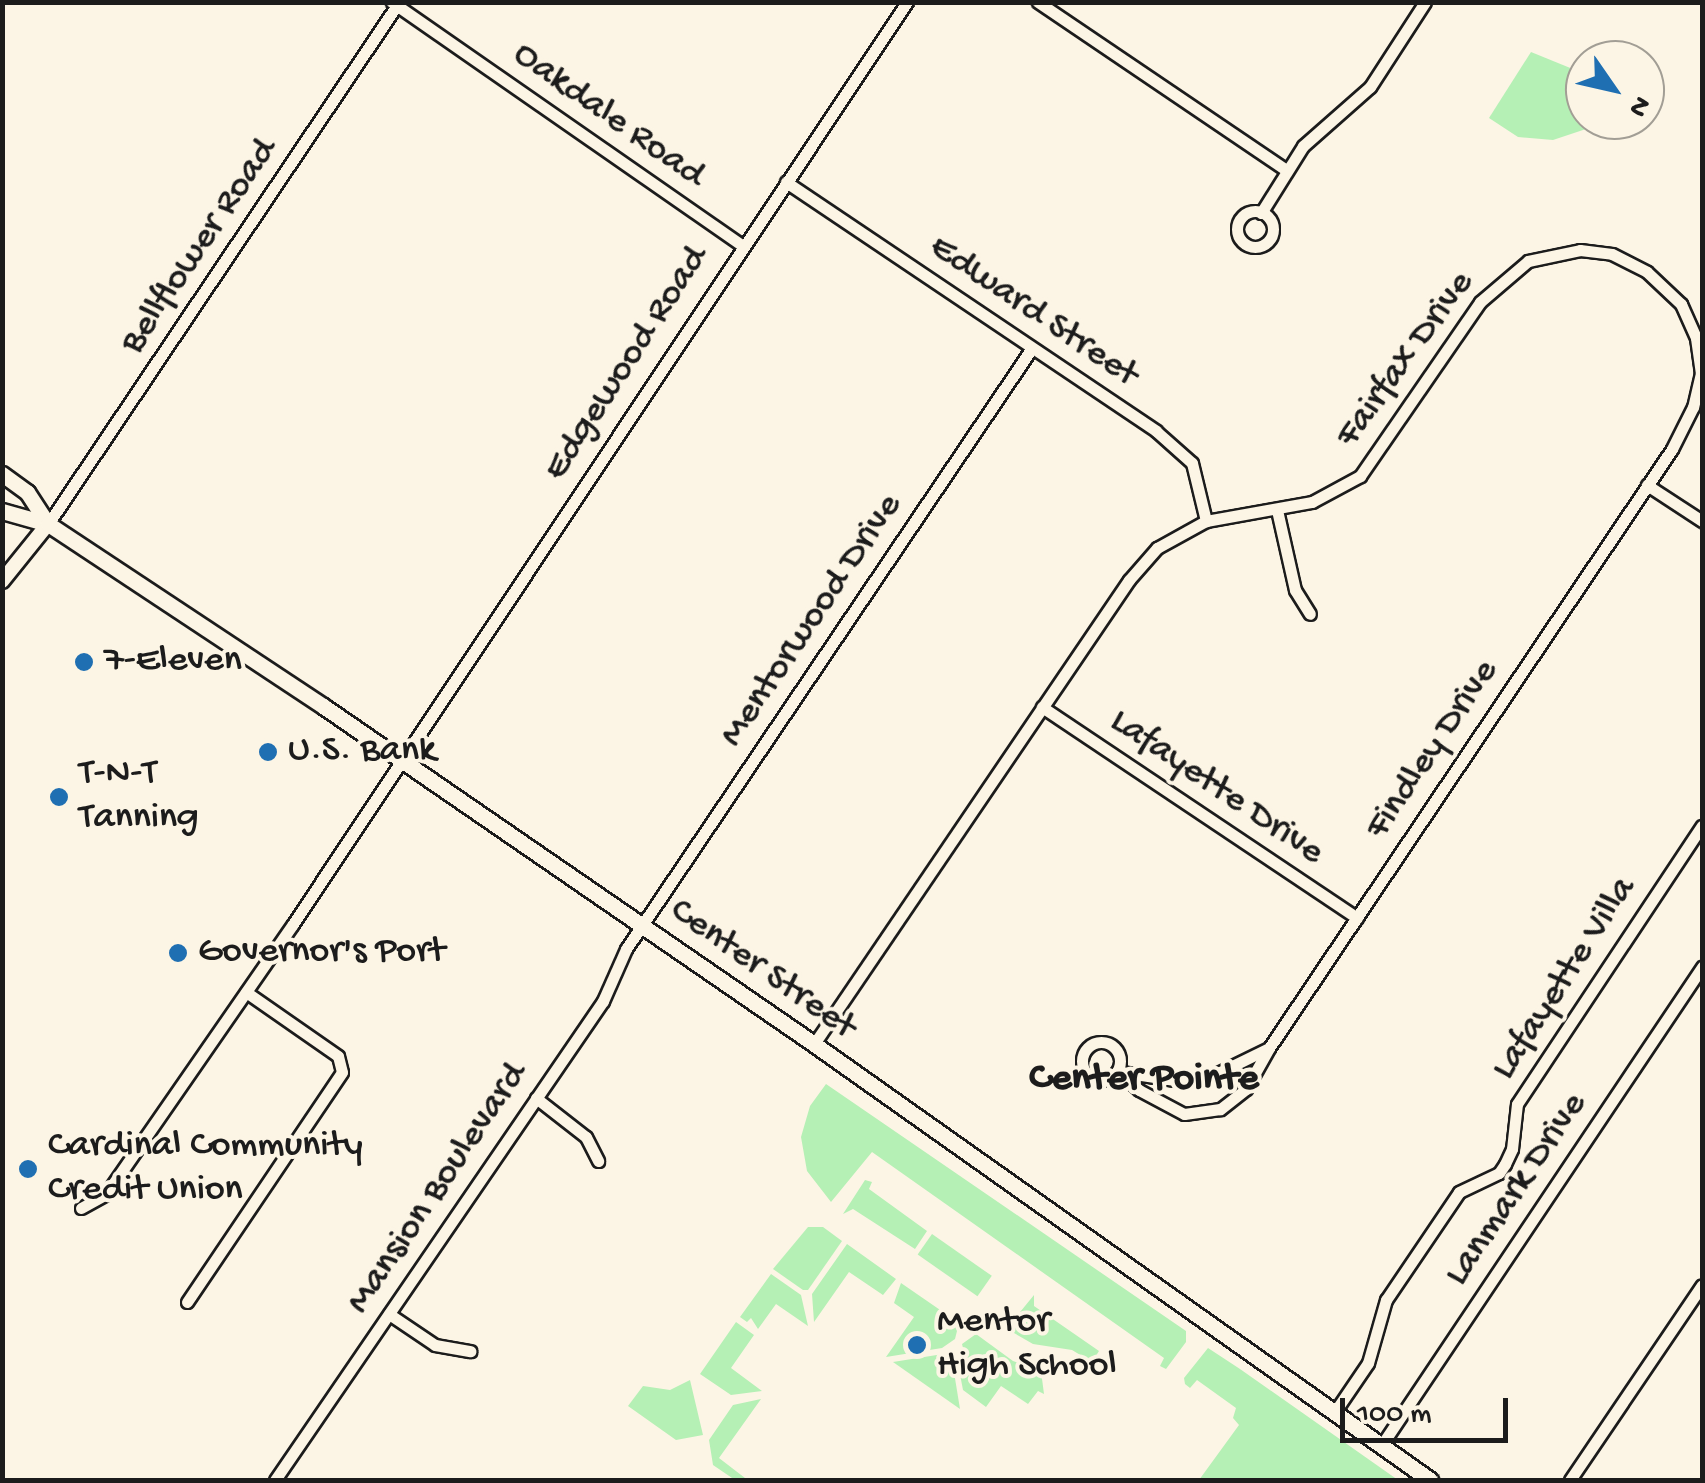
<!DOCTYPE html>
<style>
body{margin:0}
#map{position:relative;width:1705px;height:1483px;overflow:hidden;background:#fcf5e5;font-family:"Gochi Hand",sans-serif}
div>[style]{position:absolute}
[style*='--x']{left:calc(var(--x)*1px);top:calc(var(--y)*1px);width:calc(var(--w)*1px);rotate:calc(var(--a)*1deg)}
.green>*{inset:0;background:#b5f0b5;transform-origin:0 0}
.roads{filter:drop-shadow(2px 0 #1c1c1c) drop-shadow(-2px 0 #1c1c1c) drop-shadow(0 2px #1c1c1c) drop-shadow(0 -2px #1c1c1c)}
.minor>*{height:11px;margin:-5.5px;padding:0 5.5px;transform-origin:5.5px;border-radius:5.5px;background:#fcf5e5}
.minor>.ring{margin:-5.5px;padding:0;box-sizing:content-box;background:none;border:11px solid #fcf5e5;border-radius:50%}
.tertiary>*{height:14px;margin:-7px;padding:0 7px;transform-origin:7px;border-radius:7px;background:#fcf5e5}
.secondary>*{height:15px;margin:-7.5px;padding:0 7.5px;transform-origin:7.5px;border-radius:7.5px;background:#fcf5e5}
.dots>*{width:28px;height:28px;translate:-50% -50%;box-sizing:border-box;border:5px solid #fcf5e5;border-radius:50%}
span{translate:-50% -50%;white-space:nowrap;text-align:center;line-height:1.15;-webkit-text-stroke:8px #fcf5e5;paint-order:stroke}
.street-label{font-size:38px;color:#1c1c1c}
.poi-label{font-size:38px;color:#1c1c1c}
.left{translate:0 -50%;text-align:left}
.neighbourhood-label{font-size:40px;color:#1c1c1c;font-weight:700}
.frame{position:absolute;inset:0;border:5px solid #1c1c1c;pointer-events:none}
.north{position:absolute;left:1565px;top:40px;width:100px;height:100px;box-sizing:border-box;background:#fcf5e5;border:2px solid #a29e95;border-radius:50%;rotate:124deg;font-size:28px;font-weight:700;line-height:40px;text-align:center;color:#1c1c1c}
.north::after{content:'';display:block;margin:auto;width:35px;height:45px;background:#1f6fb2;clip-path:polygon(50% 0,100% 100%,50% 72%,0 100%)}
.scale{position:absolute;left:1340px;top:1398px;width:168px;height:45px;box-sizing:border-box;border:5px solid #1c1c1c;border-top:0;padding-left:12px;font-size:30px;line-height:35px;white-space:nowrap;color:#1c1c1c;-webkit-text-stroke:8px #fcf5e5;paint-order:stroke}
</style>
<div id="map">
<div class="green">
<i style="clip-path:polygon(1531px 52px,1585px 74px,1589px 128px,1553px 140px,1518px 137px,1489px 118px)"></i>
<i style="clip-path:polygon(826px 1084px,1186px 1331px,1186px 1342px,1166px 1369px,1160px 1366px,1164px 1358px,872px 1152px,831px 1202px,807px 1171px,801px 1137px,810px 1106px)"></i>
<i style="clip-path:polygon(865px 1180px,872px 1182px,869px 1189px,927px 1231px,915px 1249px,853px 1209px,843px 1214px)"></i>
<i style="clip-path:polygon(808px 1227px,823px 1227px,842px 1241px,808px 1290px,803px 1290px,773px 1269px)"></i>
<i style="left:932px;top:1234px;width:73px;height:25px;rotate:35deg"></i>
<i style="clip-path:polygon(847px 1244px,896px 1279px,883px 1295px,849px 1272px,814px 1322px,812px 1294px)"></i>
<i style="clip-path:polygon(771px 1274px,801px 1295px,808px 1326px,776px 1304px,758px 1329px,751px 1318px,747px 1322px,740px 1317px)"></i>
<i style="clip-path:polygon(901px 1283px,959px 1323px,955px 1339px,942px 1348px,886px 1357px,914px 1317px,894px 1303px)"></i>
<i style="clip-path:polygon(1034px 1295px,1034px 1306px,1099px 1351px,1092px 1362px,1072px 1350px,1033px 1344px,1014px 1333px,1012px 1322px)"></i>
<i style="clip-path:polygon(736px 1322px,754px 1335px,731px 1368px,762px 1391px,731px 1395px,700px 1374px)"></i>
<i style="clip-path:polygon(976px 1334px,1013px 1361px,1041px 1371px,1044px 1394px,1038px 1391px,1028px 1404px,1001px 1386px,986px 1407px,963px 1390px,957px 1359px,964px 1352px,962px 1344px)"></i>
<i style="clip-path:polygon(1208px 1348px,1240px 1369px,1398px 1480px,1199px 1480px,1239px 1425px,1233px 1418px,1236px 1408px,1197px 1380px,1190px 1388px,1185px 1384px,1184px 1378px)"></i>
<i style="clip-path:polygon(943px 1354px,952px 1360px,960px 1409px,893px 1362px)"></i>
<i style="clip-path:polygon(690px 1380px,703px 1435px,676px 1440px,628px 1406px,643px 1386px,670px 1390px)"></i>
<i style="clip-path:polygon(761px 1399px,719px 1458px,745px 1478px,735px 1480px,713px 1465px,709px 1440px,733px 1405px)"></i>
</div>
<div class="roads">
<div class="minor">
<i style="--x:392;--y:2;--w:425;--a:34.8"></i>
<i style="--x:1038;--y:2;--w:298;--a:34.1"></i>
<i style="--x:786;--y:182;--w:446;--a:33.9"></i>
<i style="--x:1156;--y:431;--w:48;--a:41.6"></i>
<i style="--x:1192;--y:463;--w:60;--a:76.4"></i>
<i class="ring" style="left:1237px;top:211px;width:25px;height:25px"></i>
<i style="--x:1261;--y:213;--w:79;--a:-57.9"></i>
<i style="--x:1303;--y:146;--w:89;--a:-41.4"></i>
<i style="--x:1370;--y:87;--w:101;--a:-57.1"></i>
<i style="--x:1647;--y:485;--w:66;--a:33.2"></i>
<i style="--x:1277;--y:510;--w:82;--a:77.3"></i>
<i style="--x:1295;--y:590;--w:28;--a:58"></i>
<i style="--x:48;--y:524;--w:629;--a:-56.08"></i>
<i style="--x:1042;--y:707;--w:379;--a:33.8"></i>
<i class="ring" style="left:1082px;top:1042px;width:27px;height:27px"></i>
<i style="--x:814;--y:1044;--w:561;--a:-55.83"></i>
<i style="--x:1129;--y:580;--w:43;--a:-48.8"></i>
<i style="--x:1157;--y:548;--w:56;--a:-28.9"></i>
<i style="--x:1206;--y:521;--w:108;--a:-10.2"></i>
<i style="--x:1312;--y:502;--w:55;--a:-28.4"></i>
<i style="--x:1360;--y:476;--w:211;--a:-55.4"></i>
<i style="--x:1480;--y:302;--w:63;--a:-40.5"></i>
<i style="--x:1528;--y:261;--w:53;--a:-11.9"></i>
<i style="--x:1580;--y:250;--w:32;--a:7"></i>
<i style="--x:1612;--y:254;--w:39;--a:27"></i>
<i style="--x:1647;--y:272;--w:47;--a:43.3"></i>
<i style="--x:1681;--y:304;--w:37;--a:66"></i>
<i style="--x:1696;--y:338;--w:35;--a:82"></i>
<i style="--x:1701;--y:373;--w:35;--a:103"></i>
<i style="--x:1693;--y:407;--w:47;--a:116.6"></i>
<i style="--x:1672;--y:449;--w:722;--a:123.93"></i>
<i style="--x:1269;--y:1048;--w:47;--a:119.3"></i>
<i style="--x:1246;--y:1089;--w:33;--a:142"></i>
<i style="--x:1220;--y:1109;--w:36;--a:172"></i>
<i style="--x:1184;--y:1114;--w:51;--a:-151.9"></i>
<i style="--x:1139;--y:1090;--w:28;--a:-138"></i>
<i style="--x:1121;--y:1072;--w:68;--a:8.5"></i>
<i style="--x:1188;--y:1082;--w:31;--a:-17"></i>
<i style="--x:1218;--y:1073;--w:57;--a:-26.1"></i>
<i style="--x:536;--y:1098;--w:63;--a:38"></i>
<i style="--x:586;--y:1137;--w:27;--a:63"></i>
<i style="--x:81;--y:1208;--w:29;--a:-29"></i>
<i style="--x:106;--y:1194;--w:328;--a:-55.3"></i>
<i style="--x:293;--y:924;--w:1108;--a:-56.34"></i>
<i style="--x:187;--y:1302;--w:277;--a:-56"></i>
<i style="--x:342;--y:1072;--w:16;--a:-104"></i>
<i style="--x:338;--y:1056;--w:112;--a:-145.2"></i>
<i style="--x:389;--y:1314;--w:55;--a:34"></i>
<i style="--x:435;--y:1345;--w:36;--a:10"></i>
<i style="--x:1334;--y:1413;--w:60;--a:-55.8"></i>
<i style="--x:1368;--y:1363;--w:66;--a:-74.1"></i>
<i style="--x:1386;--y:1300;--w:130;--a:-55.9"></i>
<i style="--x:1459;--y:1192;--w:44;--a:-25.4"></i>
<i style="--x:1499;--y:1173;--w:11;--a:-56"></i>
<i style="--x:1505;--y:1164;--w:17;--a:-65"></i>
<i style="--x:1512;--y:1149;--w:45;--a:-83.7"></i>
<i style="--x:1517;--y:1104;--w:334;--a:-56.4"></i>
<i style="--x:1381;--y:1446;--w:577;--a:-56.17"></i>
<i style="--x:275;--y:1480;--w:581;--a:-55.6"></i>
<i style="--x:603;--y:1001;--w:57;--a:-66.1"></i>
<i style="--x:626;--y:949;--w:725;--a:-55.96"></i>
<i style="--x:1570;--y:1480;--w:235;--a:-55.9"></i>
</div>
<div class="tertiary">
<i style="--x:2;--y:581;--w:73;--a:-51.1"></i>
</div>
<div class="secondary">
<i style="--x:2;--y:474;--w:31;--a:36"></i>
<i style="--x:27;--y:492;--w:38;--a:57"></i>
<i style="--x:2;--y:511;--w:48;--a:15.8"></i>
<i style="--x:48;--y:524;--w:330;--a:33.5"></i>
<i style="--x:323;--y:706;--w:596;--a:34.54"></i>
<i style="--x:814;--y:1044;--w:755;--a:35.29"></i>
</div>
</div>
<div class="dots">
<i style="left:84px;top:662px;background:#1f6fb2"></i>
<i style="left:268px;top:752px;background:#1f6fb2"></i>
<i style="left:59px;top:797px;background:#1f6fb2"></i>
<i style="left:178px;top:953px;background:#1f6fb2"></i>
<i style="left:28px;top:1169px;background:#1f6fb2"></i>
<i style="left:917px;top:1345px;background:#1f6fb2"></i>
</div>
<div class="street-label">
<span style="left:608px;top:116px;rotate:35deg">Oakdale Road</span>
<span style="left:200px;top:247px;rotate:-56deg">Bellflower Road</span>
<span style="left:1033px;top:312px;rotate:34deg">Edward Street</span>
<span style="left:1406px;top:360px;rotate:-54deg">Fairfax Drive</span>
<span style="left:627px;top:364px;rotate:-57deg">Edgewood Road</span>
<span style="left:812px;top:621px;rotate:-56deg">Mentorwood Drive</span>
<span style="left:1433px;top:750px;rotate:-56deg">Findley Drive</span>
<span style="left:1216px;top:788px;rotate:34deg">Lafayette Drive</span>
<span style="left:762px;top:970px;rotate:35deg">Center Street</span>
<span style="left:1565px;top:979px;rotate:-57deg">Lafayette Villa</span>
<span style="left:438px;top:1189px;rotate:-56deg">Mansion Boulevard</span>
<span style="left:1517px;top:1190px;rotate:-56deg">Lanmark Drive</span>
</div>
<div class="poi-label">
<span class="left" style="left:104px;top:662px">7-Eleven</span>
<span class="left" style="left:288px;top:752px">U.S. Bank</span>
<span class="left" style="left:79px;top:797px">T-N-T<br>Tanning</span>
<span class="left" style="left:198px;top:953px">Governor's Port</span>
<span class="left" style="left:48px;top:1169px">Cardinal Community<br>Credit Union</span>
<span class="left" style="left:937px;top:1345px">Mentor<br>High School</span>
</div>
<div class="neighbourhood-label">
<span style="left:1144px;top:1080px">Center Pointe</span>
</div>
<div class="frame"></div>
<div class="north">N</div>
<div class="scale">100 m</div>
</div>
